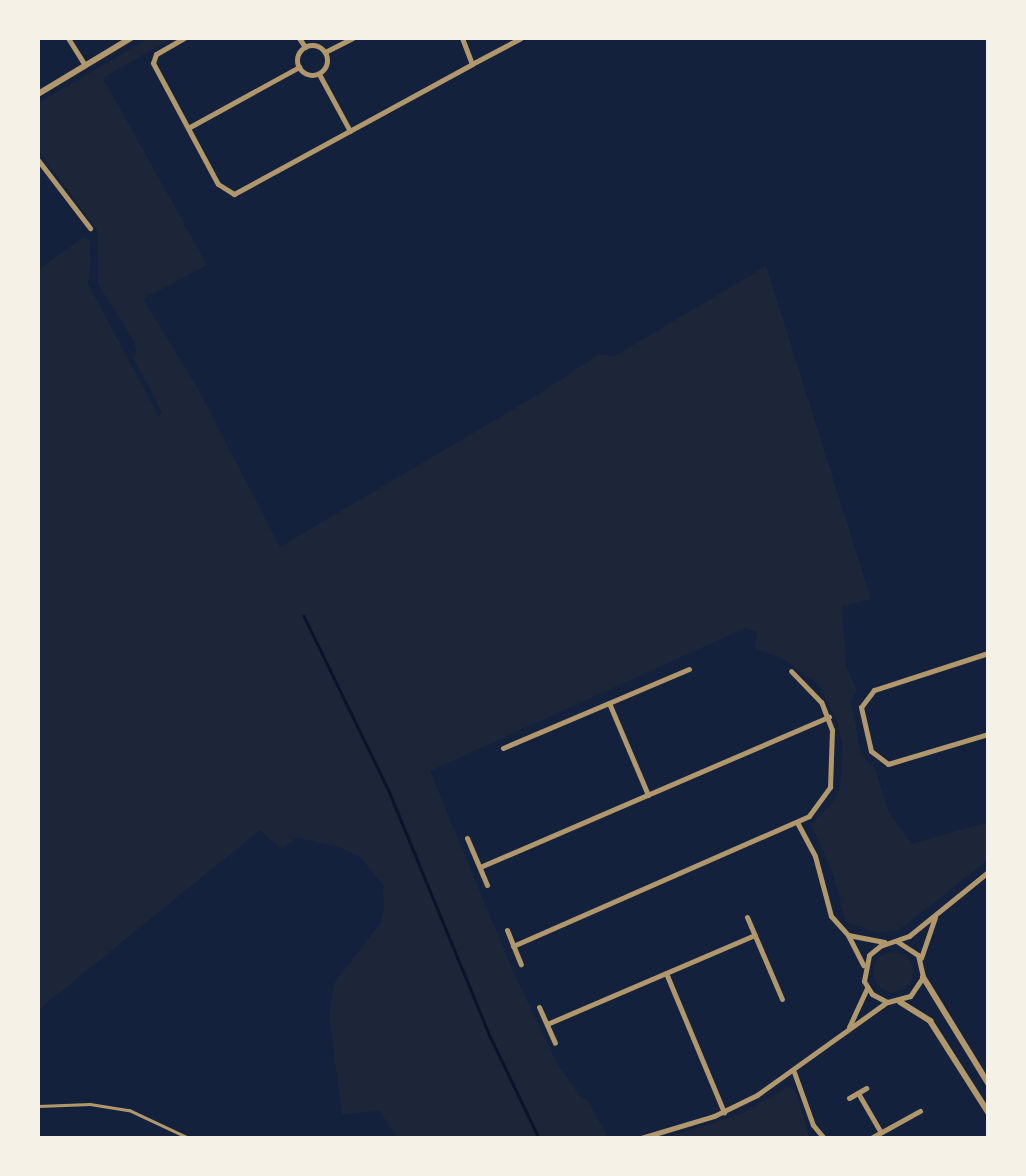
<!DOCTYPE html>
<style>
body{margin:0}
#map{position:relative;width:1026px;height:1176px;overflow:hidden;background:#14213d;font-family:"IBM Plex Serif",serif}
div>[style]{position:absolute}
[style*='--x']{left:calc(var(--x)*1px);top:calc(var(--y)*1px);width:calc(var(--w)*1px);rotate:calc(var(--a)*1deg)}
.green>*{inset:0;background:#1d2539}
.round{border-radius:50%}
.stream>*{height:2.5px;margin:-1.25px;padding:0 1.25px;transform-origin:1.25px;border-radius:1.25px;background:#0b132b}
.service>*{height:2.5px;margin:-1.25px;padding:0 1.25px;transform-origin:1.25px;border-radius:1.25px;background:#b1986c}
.minor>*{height:5px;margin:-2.5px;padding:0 2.5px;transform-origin:2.5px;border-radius:2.5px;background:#b1986c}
.minor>.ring{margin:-2.5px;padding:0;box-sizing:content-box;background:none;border:5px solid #b1986c;border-radius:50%}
.tertiary>*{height:6px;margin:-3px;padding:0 3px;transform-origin:3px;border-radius:3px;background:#b1986c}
span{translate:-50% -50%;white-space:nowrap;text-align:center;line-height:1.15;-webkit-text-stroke:10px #f6f1e7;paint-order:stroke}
.frame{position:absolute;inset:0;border:40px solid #f6f1e7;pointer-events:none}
</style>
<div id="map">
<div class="green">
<i style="clip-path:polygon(149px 38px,172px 38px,103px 78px,207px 265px,143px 299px,198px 389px,280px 547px,539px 394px,599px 354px,615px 356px,766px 266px,871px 599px,842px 606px,846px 666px,857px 691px,851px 701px,861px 755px,875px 769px,888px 811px,911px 844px,988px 822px,988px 860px,899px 930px,878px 933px,846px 922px,831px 868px,811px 825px,833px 803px,840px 787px,843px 747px,837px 720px,817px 683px,785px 660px,755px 648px,757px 632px,745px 628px,430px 771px,514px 974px,558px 1065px,582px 1099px,587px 1099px,608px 1138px,397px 1138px,380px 1111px,342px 1114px,329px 1016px,332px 995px,335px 982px,381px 922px,384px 908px,383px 885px,360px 857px,337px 846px,296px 838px,282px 849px,260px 830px,38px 1010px,38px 270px,84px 237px,89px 239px,91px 260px,88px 284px,159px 417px,162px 412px,133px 357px,137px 354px,134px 341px,98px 284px,97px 230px,39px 151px,38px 103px)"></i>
<i class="round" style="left:873px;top:952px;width:40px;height:40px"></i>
<i style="clip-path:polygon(790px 1086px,798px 1096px,809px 1138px,664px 1138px,739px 1115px)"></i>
</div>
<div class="stream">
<i style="--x:304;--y:616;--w:195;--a:64.1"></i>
<i style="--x:389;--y:791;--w:265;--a:67.6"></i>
<i style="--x:490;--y:1036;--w:113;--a:64.3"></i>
<i style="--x:983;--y:1138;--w:4;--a:-27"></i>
</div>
<div class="service">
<i style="--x:38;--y:1106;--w:52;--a:-2.2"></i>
<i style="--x:90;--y:1104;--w:39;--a:9"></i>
<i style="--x:129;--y:1110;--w:66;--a:25"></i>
</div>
<div class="minor">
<i style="--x:68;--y:38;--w:32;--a:58"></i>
<i style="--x:184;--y:38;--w:32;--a:150"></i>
<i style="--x:156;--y:54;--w:9;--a:108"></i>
<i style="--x:153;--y:63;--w:137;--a:61.8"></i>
<i style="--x:218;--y:184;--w:19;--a:32"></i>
<i style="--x:234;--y:194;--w:271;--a:-28.6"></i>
<i style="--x:472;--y:64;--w:28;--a:-111"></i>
<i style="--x:299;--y:38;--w:11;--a:56"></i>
<i class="ring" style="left:297px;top:45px;width:25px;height:25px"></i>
<i style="--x:325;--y:52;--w:31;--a:-27"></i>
<i style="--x:472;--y:64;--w:55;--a:-28"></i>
<i style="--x:319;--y:74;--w:65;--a:61.5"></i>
<i style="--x:188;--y:128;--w:127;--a:-28.8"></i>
<i style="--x:38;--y:160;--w:86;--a:52.6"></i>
<i style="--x:988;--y:653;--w:120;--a:162"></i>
<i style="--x:874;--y:690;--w:21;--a:127"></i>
<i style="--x:861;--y:707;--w:45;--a:77.2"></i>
<i style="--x:871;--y:751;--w:21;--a:37"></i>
<i style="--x:888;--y:764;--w:104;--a:-16.7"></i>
<i style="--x:609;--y:703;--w:100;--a:67"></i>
<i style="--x:503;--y:748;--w:202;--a:-23"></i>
<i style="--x:798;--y:824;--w:36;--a:62"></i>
<i style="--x:815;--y:856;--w:62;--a:75.1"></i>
<i style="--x:831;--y:916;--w:25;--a:48"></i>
<i style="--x:848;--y:935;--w:34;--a:63"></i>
<i style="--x:467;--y:838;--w:51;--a:66.9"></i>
<i style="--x:480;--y:867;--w:380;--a:-23.3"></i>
<i style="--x:747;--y:917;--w:89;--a:66.9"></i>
<i style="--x:507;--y:930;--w:37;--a:68"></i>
<i style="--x:848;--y:935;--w:37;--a:11"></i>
<i style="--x:898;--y:942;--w:24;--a:33"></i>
<i style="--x:918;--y:955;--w:23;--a:77"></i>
<i style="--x:923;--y:977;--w:23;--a:124"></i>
<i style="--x:910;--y:996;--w:24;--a:165"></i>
<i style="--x:887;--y:1002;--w:17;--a:-152"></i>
<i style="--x:872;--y:994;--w:15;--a:-122"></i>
<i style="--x:864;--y:981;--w:26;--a:-79"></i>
<i style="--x:869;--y:955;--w:14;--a:-39"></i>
<i style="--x:880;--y:946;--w:31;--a:-19"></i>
<i style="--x:909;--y:936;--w:102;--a:-39"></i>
<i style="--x:513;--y:946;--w:323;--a:-23.7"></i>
<i style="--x:809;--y:816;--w:36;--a:-54"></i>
<i style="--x:830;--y:787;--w:57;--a:-88"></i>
<i style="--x:832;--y:730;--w:30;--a:-111"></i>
<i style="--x:821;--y:702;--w:43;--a:-134.1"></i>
<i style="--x:921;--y:958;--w:43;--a:-71.1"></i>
<i style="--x:666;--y:973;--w:151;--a:67.4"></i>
<i style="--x:539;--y:1007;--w:39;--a:66"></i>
<i style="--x:547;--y:1024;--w:226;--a:-23.2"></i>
<i style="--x:849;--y:1027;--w:43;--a:-65.2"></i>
<i style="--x:794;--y:1072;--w:56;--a:70.3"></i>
<i style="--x:813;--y:1125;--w:17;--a:50"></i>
<i style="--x:858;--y:1093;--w:44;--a:59.9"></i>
<i style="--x:849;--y:1098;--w:20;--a:-30"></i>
<i style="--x:641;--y:1138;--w:76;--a:-16.8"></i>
<i style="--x:714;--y:1116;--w:48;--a:-26"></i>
<i style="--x:757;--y:1095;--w:160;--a:-35.6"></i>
<i style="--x:871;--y:1138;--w:56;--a:-28.9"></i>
</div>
<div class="tertiary">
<i style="--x:38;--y:94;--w:109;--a:-31.1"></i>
<i style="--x:923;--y:977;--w:124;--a:58.5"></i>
<i style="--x:900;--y:1002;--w:36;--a:32"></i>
<i style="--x:930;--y:1021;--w:108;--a:57.5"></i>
</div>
<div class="frame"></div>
</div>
